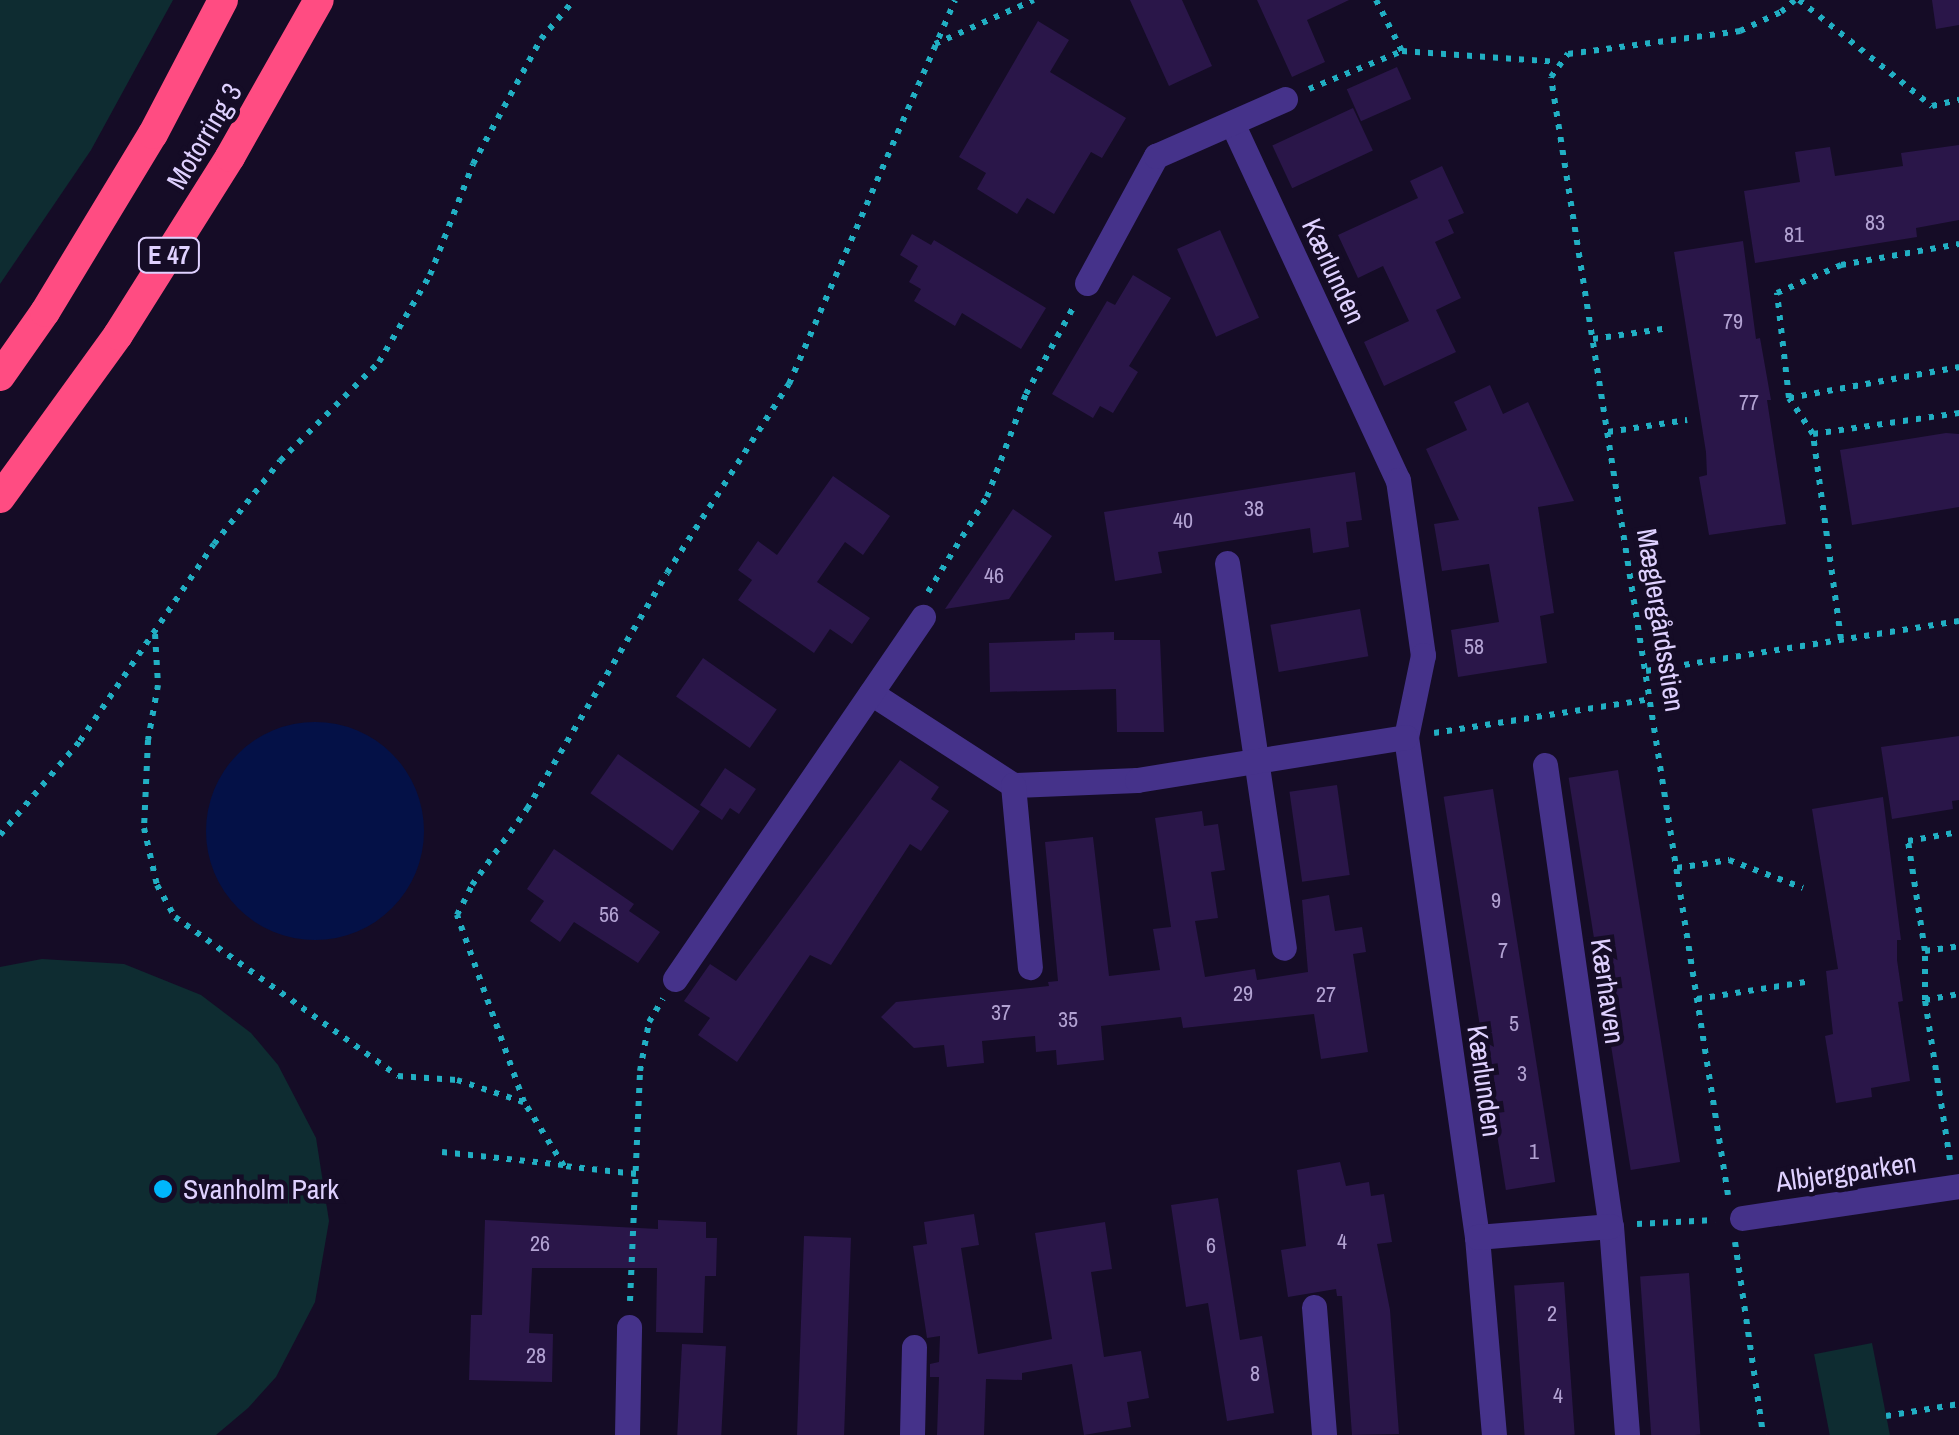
<!DOCTYPE html>
<meta charset="utf-8">
<style>
body{margin:0}
#map{position:relative;width:1959px;height:1435px;overflow:hidden;background:#150c26;font-family:"Archivo Narrow",sans-serif}
div>[style]{position:absolute}
[style*='--x']{left:calc(var(--x)*1px);top:calc(var(--y)*1px);width:calc(var(--w)*1px);rotate:calc(var(--a)*1deg)}
.green>*{inset:0;background:#0e2c31;transform-origin:0 0}
.water>*{inset:0;background:#041147}
.round{border-radius:50%}
.building>*{inset:0;background:#2a1649;transform-origin:0 0}
.path>*{height:6px;margin-top:-3px;transform-origin:0;background:repeating-linear-gradient(90deg,#21afc3 0 5px,transparent 0 13px)}
.street>*{height:25px;margin:-12.5px;padding:0 12.5px;transform-origin:12.5px;border-radius:12.5px;background:#45328a}
.highway>*{height:30px;margin:-15px;padding:0 15px;transform-origin:15px;border-radius:15px;background:#ff4c82}
.dots>*{width:28px;height:28px;translate:-50% -50%;box-sizing:border-box;border:5px solid #150c26;border-radius:50%}
span{translate:-50% -50%;white-space:nowrap;text-align:center;line-height:1.15;-webkit-text-stroke:9px #150c26;paint-order:stroke}
.number-label{font-size:22px;color:#b2a2d2}
.number-label span{-webkit-text-stroke-width:0}
.shield-label span{padding:2px 8px;background:#150c26;border:2px solid;border-radius:8px;-webkit-text-stroke-width:0}
.shield-label{font-size:25px;color:#dfd1ff;font-weight:700}
.street-label{font-size:28px;color:#dfd1ff}
.poi-label{font-size:28px;color:#dfd1ff}
.left{translate:0 -50%;text-align:left}
</style>
<div id="map">
<div class="green">
<i style="clip-path:polygon(0 0,173px 0,91px 150px,0 284px)"></i>
<i style="clip-path:polygon(42px 959px,124px 964px,201px 995px,251px 1033px,278px 1065px,316px 1138px,329px 1221px,315px 1302px,276px 1377px,248px 1408px,216px 1435px,0 1435px,0 967px)"></i>
<i style="left:1872px;top:1343px;width:94px;height:59px;rotate:79deg"></i>
</div>
<div class="water">
<i class="round" style="left:206px;top:722px;width:218px;height:218px"></i>
</div>
<div class="building">
<i style="clip-path:polygon(1130px 0,1182px 0,1212px 66px,1169px 86px)"></i>
<i style="clip-path:polygon(1257px 0,1349px 0,1307px 20px,1325px 62px,1292px 77px)"></i>
<i style="clip-path:polygon(1932px 0,1959px 0,1959px 25px,1936px 29px)"></i>
<i style="clip-path:polygon(1038px 21px,1069px 40px,1050px 72px,1126px 118px,1102px 158px,1091px 152px,1054px 214px,1027px 198px,1017px 214px,977px 189px,986px 173px,959px 157px)"></i>
<i style="left:1397px;top:67px;width:35px;height:55px;rotate:66deg"></i>
<i style="left:1353px;top:108px;width:47px;height:89px;rotate:65deg"></i>
<i style="clip-path:polygon(1959px 145px,1959px 220px,1916px 228px,1917px 237px,1755px 263px,1744px 191px,1800px 182px,1795px 152px,1830px 147px,1835px 176px,1903px 166px,1901px 153px)"></i>
<i style="clip-path:polygon(1442px 166px,1464px 213px,1448px 220px,1454px 233px,1435px 242px,1461px 298px,1436px 310px,1456px 352px,1384px 386px,1364px 342px,1409px 321px,1383px 266px,1358px 278px,1338px 235px,1418px 198px,1410px 181px)"></i>
<i style="left:1220px;top:230px;width:96px;height:47px;rotate:66deg"></i>
<i style="clip-path:polygon(912px 234px,931px 245px,934px 240px,1046px 308px,1021px 349px,962px 313px,955px 326px,914px 301px,921px 289px,909px 282px,918px 266px,900px 255px)"></i>
<i style="clip-path:polygon(1743px 241px,1756px 339px,1760px 338px,1771px 400px,1767px 400px,1786px 524px,1709px 535px,1699px 477px,1707px 475px,1706px 452px,1674px 252px)"></i>
<i style="clip-path:polygon(1133px 275px,1171px 298px,1129px 366px,1138px 372px,1113px 413px,1100px 406px,1093px 418px,1052px 394px,1107px 301px,1115px 305px)"></i>
<i style="clip-path:polygon(1490px 385px,1503px 414px,1528px 402px,1574px 501px,1538px 507px,1554px 613px,1540px 616px,1547px 663px,1458px 677px,1451px 630px,1499px 622px,1489px 564px,1442px 571px,1434px 524px,1459px 520px,1426px 449px,1467px 430px,1454px 402px)"></i>
<i style="clip-path:polygon(1946px 433px,1959px 434px,1959px 507px,1852px 525px,1840px 450px)"></i>
<i style="clip-path:polygon(1355px 472px,1362px 520px,1346px 522px,1349px 547px,1313px 553px,1310px 528px,1158px 552px,1162px 573px,1115px 581px,1104px 512px)"></i>
<i style="clip-path:polygon(833px 476px,890px 516px,863px 555px,845px 542px,817px 582px,870px 618px,852px 644px,830px 629px,814px 653px,738px 600px,752px 580px,738px 570px,758px 541px,777px 555px)"></i>
<i style="clip-path:polygon(1013px 509px,1052px 536px,1009px 599px,945px 609px)"></i>
<i style="left:1360px;top:609px;width:48px;height:91px;rotate:80deg"></i>
<i style="clip-path:polygon(1114px 632px,1114px 640px,1160px 640px,1164px 732px,1117px 732px,1116px 689px,990px 692px,989px 643px,1075px 640px,1075px 633px)"></i>
<i style="left:703px;top:658px;width:90px;height:47px;rotate:35deg"></i>
<i style="clip-path:polygon(1959px 736px,1959px 800px,1952px 801px,1953px 809px,1892px 819px,1881px 747px)"></i>
<i style="left:618px;top:754px;width:100px;height:48px;rotate:35deg"></i>
<i style="clip-path:polygon(900px 760px,939px 787px,931px 799px,949px 811px,921px 851px,910px 844px,831px 965px,810px 955px,737px 1062px,698px 1035px,710px 1018px,684px 1001px,710px 964px,736px 981px)"></i>
<i style="clip-path:polygon(725px 768px,756px 789px,739px 814px,730px 808px,722px 820px,700px 805px)"></i>
<i style="left:1618px;top:770px;width:397px;height:50px;rotate:81deg"></i>
<i style="left:1337px;top:785px;width:91px;height:48px;rotate:82deg"></i>
<i style="left:1493px;top:789px;width:398px;height:50px;rotate:81deg"></i>
<i style="clip-path:polygon(1883px 797px,1901px 940px,1897px 940px,1897px 960px,1903px 1001px,1898px 1002px,1910px 1081px,1871px 1088px,1872px 1097px,1836px 1103px,1825px 1036px,1833px 1034px,1826px 971px,1838px 969px,1812px 809px)"></i>
<i style="clip-path:polygon(1202px 811px,1204px 826px,1218px 824px,1225px 870px,1211px 872px,1218px 918px,1195px 921px,1205px 977px,1255px 969px,1257px 980px,1308px 972px,1302px 900px,1329px 895px,1335px 931px,1362px 927px,1366px 952px,1353px 954px,1368px 1052px,1321px 1059px,1314px 1014px,1183px 1028px,1181px 1017px,1101px 1026px,1104px 1060px,1057px 1065px,1056px 1050px,1036px 1052px,1035px 1036px,982px 1041px,984px 1063px,947px 1067px,944px 1045px,914px 1048px,881px 1017px,896px 1002px,1049px 986px,1048px 982px,1058px 981px,1045px 842px,1093px 837px,1109px 976px,1160px 970px,1153px 929px,1171px 927px,1155px 818px)"></i>
<i style="clip-path:polygon(554px 849px,634px 904px,629px 911px,660px 932px,638px 963px,574px 922px,560px 942px,530px 921px,544px 901px,527px 889px)"></i>
<i style="clip-path:polygon(1340px 1162px,1346px 1186px,1369px 1182px,1371px 1196px,1384px 1194px,1392px 1242px,1377px 1244px,1390px 1310px,1399px 1434px,1352px 1435px,1342px 1296px,1337px 1296px,1336px 1289px,1288px 1297px,1281px 1250px,1306px 1246px,1297px 1170px)"></i>
<i style="clip-path:polygon(1218px 1198px,1240px 1340px,1262px 1336px,1274px 1413px,1227px 1421px,1208px 1303px,1186px 1307px,1171px 1205px)"></i>
<i style="clip-path:polygon(974px 1214px,979px 1245px,961px 1248px,978px 1354px,1052px 1339px,1035px 1233px,1105px 1222px,1112px 1269px,1091px 1272px,1104px 1357px,1141px 1351px,1149px 1398px,1127px 1402px,1131px 1427px,1084px 1435px,1072px 1364px,1022px 1373px,1022px 1380px,986px 1379px,984px 1435px,937px 1435px,939px 1377px,930px 1377px,930px 1364px,939px 1362px,940px 1336px,927px 1338px,913px 1246px,927px 1244px,924px 1222px)"></i>
<i style="clip-path:polygon(485px 1220px,658px 1229px,658px 1220px,706px 1222px,706px 1238px,717px 1238px,716px 1276px,705px 1276px,703px 1333px,656px 1332px,657px 1268px,532px 1268px,529px 1333px,553px 1334px,552px 1382px,469px 1380px,471px 1315px,482px 1315px)"></i>
<i style="left:804px;top:1236px;width:47px;height:199px;rotate:2deg"></i>
<i style="left:1689px;top:1273px;width:162px;height:49px;rotate:86deg"></i>
<i style="left:1564px;top:1282px;width:153px;height:50px;rotate:86deg"></i>
<i style="left:682px;top:1344px;width:44px;height:91px;rotate:3deg"></i>
</div>
<div class="path">
<i style="--x:1376;--y:0;--w:57;--a:63"></i>
<i style="--x:1799;--y:0;--w:170;--a:38.6"></i>
<i style="--x:1932;--y:106;--w:28;--a:-13"></i>
<i style="--x:935;--y:44;--w:108;--a:-24"></i>
<i style="--x:1309;--y:89;--w:100;--a:-22.2"></i>
<i style="--x:1402;--y:51;--w:156;--a:4"></i>
<i style="--x:1593;--y:339;--w:77;--a:-8.2"></i>
<i style="--x:1789;--y:398;--w:173;--a:-10.3"></i>
<i style="--x:1608;--y:432;--w:80;--a:-8.6"></i>
<i style="--x:1813;--y:434;--w:148;--a:-8.2"></i>
<i style="--x:928;--y:592;--w:112;--a:-58.2"></i>
<i style="--x:987;--y:497;--w:110;--a:-69.3"></i>
<i style="--x:1026;--y:394;--w:100;--a:-61.4"></i>
<i style="--x:155;--y:634;--w:51;--a:86.6"></i>
<i style="--x:158;--y:685;--w:56;--a:100.3"></i>
<i style="--x:148;--y:740;--w:88;--a:92.6"></i>
<i style="--x:144;--y:828;--w:58;--a:77.2"></i>
<i style="--x:157;--y:885;--w:37;--a:61"></i>
<i style="--x:175;--y:917;--w:274;--a:35.5"></i>
<i style="--x:398;--y:1076;--w:59;--a:3.9"></i>
<i style="--x:457;--y:1080;--w:70;--a:18.4"></i>
<i style="--x:1841;--y:639;--w:207;--a:-97.8"></i>
<i style="--x:1813;--y:434;--w:43;--a:-123.7"></i>
<i style="--x:1789;--y:398;--w:106;--a:-96.5"></i>
<i style="--x:1777;--y:293;--w:70;--a:-23.6"></i>
<i style="--x:1841;--y:265;--w:120;--a:-10.1"></i>
<i style="--x:1646;--y:671;--w:317;--a:-9.1"></i>
<i style="--x:1434;--y:733;--w:219;--a:-8.9"></i>
<i style="--x:0;--y:835;--w:123;--a:-49.6"></i>
<i style="--x:80;--y:741;--w:238;--a:-55.8"></i>
<i style="--x:214;--y:544;--w:106;--a:-51.5"></i>
<i style="--x:280;--y:461;--w:140;--a:-45"></i>
<i style="--x:379;--y:362;--w:101;--a:-59.6"></i>
<i style="--x:430;--y:275;--w:119;--a:-68.8"></i>
<i style="--x:473;--y:164;--w:142;--a:-61.5"></i>
<i style="--x:541;--y:39;--w:51;--a:-49.8"></i>
<i style="--x:1677;--y:868;--w:53;--a:-8.7"></i>
<i style="--x:1729;--y:860;--w:79;--a:20.7"></i>
<i style="--x:1925;--y:951;--w:111;--a:-98.8"></i>
<i style="--x:1908;--y:841;--w:52;--a:-10"></i>
<i style="--x:1697;--y:999;--w:116;--a:-8.9"></i>
<i style="--x:1925;--y:1000;--w:35;--a:-10"></i>
<i style="--x:442;--y:1152;--w:122;--a:6.1"></i>
<i style="--x:1950;--y:1160;--w:162;--a:-98.9"></i>
<i style="--x:1925;--y:1000;--w:49;--a:-90"></i>
<i style="--x:1925;--y:951;--w:34;--a:-8"></i>
<i style="--x:636;--y:1174;--w:72;--a:-173.7"></i>
<i style="--x:564;--y:1166;--w:75;--a:-122"></i>
<i style="--x:524;--y:1102;--w:199;--a:-109.7"></i>
<i style="--x:457;--y:915;--w:34;--a:-63"></i>
<i style="--x:472;--y:885;--w:94;--a:-54.1"></i>
<i style="--x:527;--y:809;--w:274;--a:-59.3"></i>
<i style="--x:667;--y:573;--w:225;--a:-57.2"></i>
<i style="--x:789;--y:384;--w:418;--a:-66.6"></i>
<i style="--x:1728;--y:1195;--w:1132;--a:-99"></i>
<i style="--x:1551;--y:77;--w:29;--a:-54"></i>
<i style="--x:1568;--y:54;--w:174;--a:-7.6"></i>
<i style="--x:1740;--y:31;--w:45;--a:-24.9"></i>
<i style="--x:1781;--y:12;--w:18;--a:-41"></i>
<i style="--x:1637;--y:1224;--w:78;--a:-2.9"></i>
<i style="--x:1735;--y:1242;--w:195;--a:81.7"></i>
<i style="--x:630;--y:1301;--w:230;--a:-87.5"></i>
<i style="--x:640;--y:1071;--w:50;--a:-79.6"></i>
<i style="--x:649;--y:1022;--w:27;--a:-59"></i>
<i style="--x:1886;--y:1416;--w:74;--a:-9.3"></i>
</div>
<div class="street">
<i style="--x:1232;--y:123;--w:394;--a:65.1"></i>
<i style="--x:1398;--y:480;--w:177;--a:81.9"></i>
<i style="--x:1423;--y:655;--w:84;--a:101.7"></i>
<i style="--x:1406;--y:737;--w:505;--a:81.92"></i>
<i style="--x:1477;--y:1237;--w:199;--a:85.1"></i>
<i style="--x:1087;--y:283;--w:145;--a:-61.5"></i>
<i style="--x:1156;--y:156;--w:141;--a:-23.8"></i>
<i style="--x:1227;--y:563;--w:389;--a:81.6"></i>
<i style="--x:871;--y:693;--w:169;--a:32.9"></i>
<i style="--x:1013;--y:785;--w:124;--a:-2.3"></i>
<i style="--x:1137;--y:780;--w:272;--a:-9.1"></i>
<i style="--x:1545;--y:765;--w:466;--a:81.9"></i>
<i style="--x:1611;--y:1226;--w:210;--a:85.6"></i>
<i style="--x:1013;--y:785;--w:183;--a:84.7"></i>
<i style="--x:675;--y:979;--w:439;--a:-55.6"></i>
<i style="--x:1742;--y:1218;--w:219;--a:-8.4"></i>
<i style="--x:1477;--y:1237;--w:134;--a:-4.7"></i>
<i style="--x:1314;--y:1307;--w:128;--a:85.5"></i>
<i style="--x:627;--y:1435;--w:108;--a:-88.9"></i>
<i style="--x:912;--y:1435;--w:88;--a:-88.7"></i>
</div>
<div class="highway">
<i style="--x:0;--y:376;--w:78;--a:-54.9"></i>
<i style="--x:45;--y:312;--w:208;--a:-58.8"></i>
<i style="--x:153;--y:134;--w:151;--a:-62.4"></i>
<i style="--x:0;--y:498;--w:201;--a:-54.1"></i>
<i style="--x:118;--y:335;--w:210;--a:-57.8"></i>
<i style="--x:230;--y:157;--w:180;--a:-60.5"></i>
</div>
<div class="dots">
<i style="left:163px;top:1189px;background:#00b6fc"></i>
</div>
<div class="number-label">
<span style="left:1875px;top:223px">83</span>
<span style="left:1794px;top:235px">81</span>
<span style="left:1733px;top:322px">79</span>
<span style="left:1749px;top:403px">77</span>
<span style="left:1254px;top:509px">38</span>
<span style="left:1183px;top:521px">40</span>
<span style="left:994px;top:576px">46</span>
<span style="left:1474px;top:647px">58</span>
<span style="left:1496px;top:901px">9</span>
<span style="left:609px;top:915px">56</span>
<span style="left:1503px;top:951px">7</span>
<span style="left:1243px;top:994px">29</span>
<span style="left:1326px;top:995px">27</span>
<span style="left:1001px;top:1013px">37</span>
<span style="left:1068px;top:1020px">35</span>
<span style="left:1514px;top:1024px">5</span>
<span style="left:1522px;top:1074px">3</span>
<span style="left:1534px;top:1152px">1</span>
<span style="left:1342px;top:1242px">4</span>
<span style="left:540px;top:1244px">26</span>
<span style="left:1211px;top:1246px">6</span>
<span style="left:1552px;top:1314px">2</span>
<span style="left:536px;top:1356px">28</span>
<span style="left:1255px;top:1374px">8</span>
<span style="left:1558px;top:1396px">4</span>
</div>
<div class="shield-label">
<span style="left:169px;top:255px">E 47</span>
</div>
<div class="street-label">
<span style="left:204px;top:136px;rotate:-59deg">Motorring 3</span>
<span style="left:1334px;top:271px;rotate:65deg">Kærlunden</span>
<span style="left:1661px;top:620px;rotate:81deg">Mæglergårdsstien</span>
<span style="left:1608px;top:991px;rotate:82deg">Kærhaven</span>
<span style="left:1485px;top:1081px;rotate:82deg">Kærlunden</span>
<span style="left:1846px;top:1172px;rotate:-8deg">Albjergparken</span>
</div>
<div class="poi-label">
<span class="left" style="left:183px;top:1189px">Svanholm Park</span>
</div>
</div>
